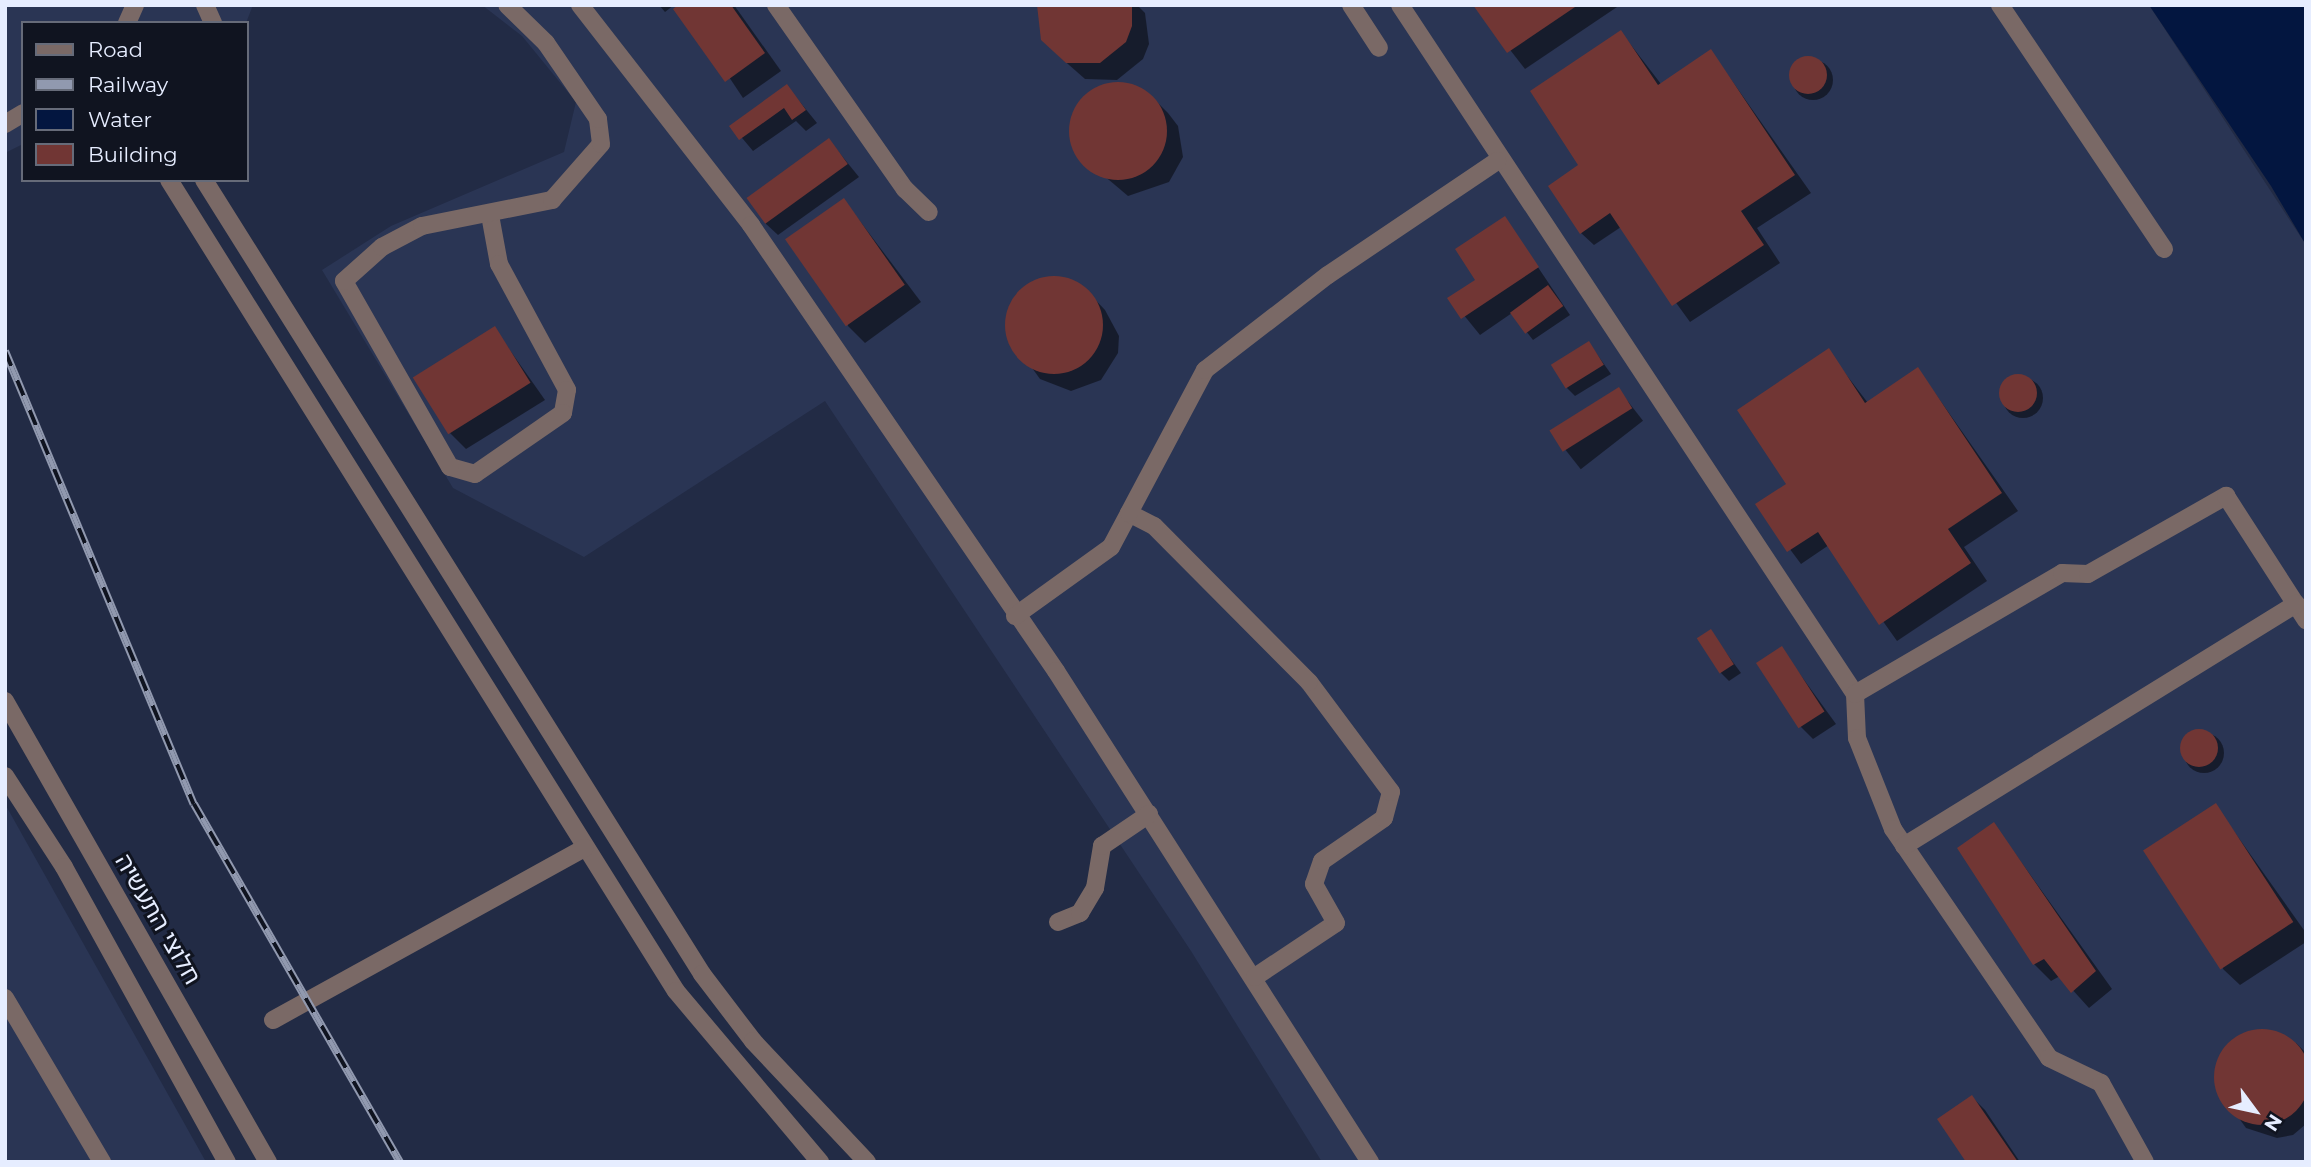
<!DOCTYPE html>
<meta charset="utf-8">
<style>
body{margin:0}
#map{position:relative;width:2311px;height:1167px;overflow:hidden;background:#222b45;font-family:Montserrat,"Noto Sans Hebrew",sans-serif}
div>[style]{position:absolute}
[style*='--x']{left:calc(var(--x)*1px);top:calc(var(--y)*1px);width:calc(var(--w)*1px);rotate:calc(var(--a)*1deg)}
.built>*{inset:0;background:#2a3554}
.water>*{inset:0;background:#031640}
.shadow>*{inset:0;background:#0007;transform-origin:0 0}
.round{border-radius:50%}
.building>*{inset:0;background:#713634;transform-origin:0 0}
.minor>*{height:18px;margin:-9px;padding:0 9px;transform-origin:9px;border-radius:9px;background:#7a6966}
.rail>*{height:8px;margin-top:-4px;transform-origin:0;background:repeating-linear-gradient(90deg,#101420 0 16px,#9199af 0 32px);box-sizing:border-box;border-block:2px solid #9199af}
span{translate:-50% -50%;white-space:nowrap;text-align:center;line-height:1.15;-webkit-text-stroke:6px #101420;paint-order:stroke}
.street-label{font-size:24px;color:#e6edff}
.frame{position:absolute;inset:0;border:7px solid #e6edff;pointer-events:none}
.legend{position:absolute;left:21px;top:21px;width:228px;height:161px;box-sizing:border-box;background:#101420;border:2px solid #666b79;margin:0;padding:9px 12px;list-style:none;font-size:21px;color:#e6edff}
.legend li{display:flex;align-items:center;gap:14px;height:35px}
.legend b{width:35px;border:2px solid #666b79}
.north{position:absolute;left:2220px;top:1076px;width:70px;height:70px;-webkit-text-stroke:5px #101420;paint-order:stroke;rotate:123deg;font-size:19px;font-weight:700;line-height:28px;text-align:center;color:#e6edff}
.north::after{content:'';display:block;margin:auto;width:24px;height:32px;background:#e6edff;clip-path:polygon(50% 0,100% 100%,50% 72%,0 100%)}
</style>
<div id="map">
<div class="built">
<i style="clip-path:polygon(5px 5px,253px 5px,246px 23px,23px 23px,23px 144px,5px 153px)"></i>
<i style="clip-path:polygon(482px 5px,2149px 5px,2306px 245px,2306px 1162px,1322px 1162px,1191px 951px,825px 401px,584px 557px,453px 488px,322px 270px,391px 226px,564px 152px,576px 102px,522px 36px)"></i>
<i style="clip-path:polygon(5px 804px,206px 1162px,5px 1162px)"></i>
</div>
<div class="water">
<i style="clip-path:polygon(2149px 5px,2306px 5px,2306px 245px,2271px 186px)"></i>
</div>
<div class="shadow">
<i style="clip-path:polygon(659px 5px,674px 5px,665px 12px)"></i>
<i style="clip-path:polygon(681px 5px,734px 5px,781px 71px,743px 98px)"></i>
<i style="clip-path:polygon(1040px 5px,1137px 5px,1145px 13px,1149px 44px,1143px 59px,1117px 80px,1085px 79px,1060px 57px)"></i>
<i style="clip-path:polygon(1475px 5px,1620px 5px,1525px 69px)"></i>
<i style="clip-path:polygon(1621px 32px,1661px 84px,1711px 51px,1811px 193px,1757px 228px,1780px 263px,1690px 322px,1621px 227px,1594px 245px,1581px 233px,1578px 168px)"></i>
<i class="round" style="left:1793px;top:60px;width:40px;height:40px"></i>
<i style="clip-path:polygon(1120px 83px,1150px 95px,1168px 113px,1178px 126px,1183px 157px,1169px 182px,1128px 196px,1076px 152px,1072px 121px,1089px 94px)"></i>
<i style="clip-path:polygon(787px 86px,817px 123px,806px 131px,796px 121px,753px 151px,732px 126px)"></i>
<i style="clip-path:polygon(829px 140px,859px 177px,778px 235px,765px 223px)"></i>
<i style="clip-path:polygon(844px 200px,921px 302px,865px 343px,848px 326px)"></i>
<i style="clip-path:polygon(1505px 218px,1570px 315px,1533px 340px,1512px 313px,1480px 335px,1450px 298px,1477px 280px)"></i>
<i style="clip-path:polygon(1047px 279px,1088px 292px,1105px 310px,1119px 336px,1118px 353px,1101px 380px,1071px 391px,1040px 379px,1007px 333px,1012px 304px)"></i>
<i style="clip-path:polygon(495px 329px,545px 400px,466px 449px,449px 432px)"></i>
<i style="clip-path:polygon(1589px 343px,1611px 374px,1575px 396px,1567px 388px)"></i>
<i style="clip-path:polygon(1828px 351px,1868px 403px,1918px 369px,2018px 511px,1964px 547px,1987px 581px,1897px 641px,1829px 545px,1801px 564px,1757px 505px,1788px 484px)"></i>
<i class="round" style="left:2003px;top:378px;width:40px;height:40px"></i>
<i style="left:1619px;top:390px;width:39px;height:79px;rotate:52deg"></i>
<i style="clip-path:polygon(1710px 631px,1741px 673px,1729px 681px,1721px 673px)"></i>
<i style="clip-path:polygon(1781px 648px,1836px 724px,1813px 739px,1801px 727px)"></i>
<i class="round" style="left:2184px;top:733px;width:40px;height:40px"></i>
<i style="clip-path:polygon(2216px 806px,2306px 933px,2306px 942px,2240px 985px,2223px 969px)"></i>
<i style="clip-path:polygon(1994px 824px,2112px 989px,2089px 1008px,2060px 976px,2051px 981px,2034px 964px)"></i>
<i style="clip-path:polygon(2254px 1031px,2296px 1043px,2306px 1053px,2306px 1124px,2293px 1135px,2277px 1138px,2246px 1128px,2216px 1086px,2228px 1045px)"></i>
<i style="clip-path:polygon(1972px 1097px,1985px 1110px,2020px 1162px,1968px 1162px)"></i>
</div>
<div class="building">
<i style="clip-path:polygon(678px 5px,731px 5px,765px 53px,725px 82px,673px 9px)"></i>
<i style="clip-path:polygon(1037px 5px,1132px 5px,1132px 26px,1126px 42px,1100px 63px,1066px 63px,1041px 40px)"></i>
<i style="clip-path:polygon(1473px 5px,1578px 5px,1507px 53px)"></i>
<i style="clip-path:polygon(1621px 30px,1658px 85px,1711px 49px,1795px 175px,1741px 211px,1764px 245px,1672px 306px,1610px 213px,1580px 234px,1548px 186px,1578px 165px,1530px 91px)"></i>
<i class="round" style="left:1789px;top:56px;width:38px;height:38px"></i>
<i class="round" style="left:1069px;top:82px;width:98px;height:98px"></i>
<i style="clip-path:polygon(787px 84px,806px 110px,792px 120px,784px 108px,739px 140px,729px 126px)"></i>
<i style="left:829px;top:138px;width:32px;height:102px;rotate:54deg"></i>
<i style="left:844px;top:198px;width:106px;height:72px;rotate:55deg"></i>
<i style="clip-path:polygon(1505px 216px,1539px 267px,1461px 319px,1447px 298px,1475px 280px,1455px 249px)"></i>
<i class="round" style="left:1005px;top:276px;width:98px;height:98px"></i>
<i style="left:1548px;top:285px;width:26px;height:47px;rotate:54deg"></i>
<i style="left:495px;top:326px;width:67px;height:97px;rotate:58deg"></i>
<i style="left:1589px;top:341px;width:28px;height:45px;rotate:58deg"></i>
<i style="clip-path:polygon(1829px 348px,1865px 403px,1918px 367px,2002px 493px,1948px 529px,1971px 563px,1879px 625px,1818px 532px,1787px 552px,1755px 504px,1786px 484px,1737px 410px)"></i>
<i class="round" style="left:1999px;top:374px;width:38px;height:38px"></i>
<i style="left:1619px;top:387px;width:25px;height:82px;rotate:58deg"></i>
<i style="left:1711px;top:629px;width:42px;height:17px;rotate:57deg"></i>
<i style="left:1782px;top:646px;width:78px;height:31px;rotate:57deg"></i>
<i class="round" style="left:2180px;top:729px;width:38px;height:38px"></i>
<i style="left:2216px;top:803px;width:142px;height:87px;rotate:57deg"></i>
<i style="clip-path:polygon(1994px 822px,2096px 971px,2071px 993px,2044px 959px,2033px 965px,1957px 848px)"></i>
<i class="round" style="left:2214px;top:1029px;width:96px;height:96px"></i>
<i style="clip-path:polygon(1972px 1095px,2018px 1162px,1966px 1162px,1937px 1119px)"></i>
</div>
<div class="minor">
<i style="--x:205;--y:5;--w:20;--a:66"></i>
<i style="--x:580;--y:5;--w:279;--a:52.1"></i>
<i style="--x:751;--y:225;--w:540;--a:55.63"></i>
<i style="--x:1056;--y:671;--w:583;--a:57.4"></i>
<i style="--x:776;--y:5;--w:225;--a:55"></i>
<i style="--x:905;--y:189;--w:33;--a:44"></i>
<i style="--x:1351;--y:5;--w:51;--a:56.9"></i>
<i style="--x:1400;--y:5;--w:826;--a:56.56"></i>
<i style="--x:1855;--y:694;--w:44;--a:87.4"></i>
<i style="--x:1857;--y:738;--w:98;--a:68.4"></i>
<i style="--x:1893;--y:829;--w:277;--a:55.7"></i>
<i style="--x:2049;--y:1058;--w:58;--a:25.7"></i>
<i style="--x:2101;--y:1083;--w:90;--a:60.9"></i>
<i style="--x:2000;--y:5;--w:294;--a:56.1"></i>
<i style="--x:127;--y:23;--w:20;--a:-66"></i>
<i style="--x:5;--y:124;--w:21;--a:-31"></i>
<i style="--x:169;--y:180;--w:956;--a:57.99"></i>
<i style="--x:676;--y:991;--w:224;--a:49.9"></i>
<i style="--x:204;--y:180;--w:937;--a:57.9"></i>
<i style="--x:702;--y:974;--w:84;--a:52.7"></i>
<i style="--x:753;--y:1041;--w:166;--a:46.7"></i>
<i style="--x:490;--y:215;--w:50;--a:79.6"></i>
<i style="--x:499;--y:264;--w:143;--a:61.6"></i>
<i style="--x:567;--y:390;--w:23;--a:100"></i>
<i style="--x:563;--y:413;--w:107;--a:145.3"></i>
<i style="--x:475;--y:474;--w:26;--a:-164"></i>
<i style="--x:450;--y:467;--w:214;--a:-119.7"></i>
<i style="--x:344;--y:281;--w:51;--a:-41.8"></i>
<i style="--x:382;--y:247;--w:45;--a:-27.7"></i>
<i style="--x:422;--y:226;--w:133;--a:-11.3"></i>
<i style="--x:552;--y:200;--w:74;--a:-48.8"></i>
<i style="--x:601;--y:144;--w:25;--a:-97"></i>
<i style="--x:598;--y:119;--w:92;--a:-124.4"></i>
<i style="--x:546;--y:43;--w:54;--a:-135.7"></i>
<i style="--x:1015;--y:616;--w:118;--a:-35.7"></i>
<i style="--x:1111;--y:547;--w:38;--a:-62"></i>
<i style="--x:1855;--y:694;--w:240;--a:-30.3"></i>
<i style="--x:2062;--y:573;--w:26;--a:2"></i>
<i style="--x:2088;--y:574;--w:159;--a:-29.5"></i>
<i style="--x:2226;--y:496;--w:148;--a:57.2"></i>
<i style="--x:5;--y:701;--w:531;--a:60.3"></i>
<i style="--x:5;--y:776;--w:108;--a:57"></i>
<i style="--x:64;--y:867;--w:337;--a:61.1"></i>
<i style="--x:1904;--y:846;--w:461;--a:-31.7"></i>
<i style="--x:1058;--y:922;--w:24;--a:-22"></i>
<i style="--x:1080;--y:913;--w:29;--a:-59"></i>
<i style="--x:1095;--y:888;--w:43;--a:-80.5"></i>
<i style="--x:1102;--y:846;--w:57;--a:-34.2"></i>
<i style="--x:1255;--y:977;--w:97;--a:-33.7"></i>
<i style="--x:1336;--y:923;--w:45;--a:-119.4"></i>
<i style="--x:1314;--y:884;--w:24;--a:-71"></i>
<i style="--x:1322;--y:861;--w:75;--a:-34.7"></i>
<i style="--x:1384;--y:818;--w:27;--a:-75"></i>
<i style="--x:1391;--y:792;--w:137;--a:-126.7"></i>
<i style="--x:1309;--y:682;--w:220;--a:-134.8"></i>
<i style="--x:1154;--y:526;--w:28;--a:-153"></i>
<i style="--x:1129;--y:513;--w:162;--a:-62"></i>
<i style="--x:1205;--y:370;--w:155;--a:-37.7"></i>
<i style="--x:1328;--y:275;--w:204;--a:-34"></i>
<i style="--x:5;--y:998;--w:191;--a:59.4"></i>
<i style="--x:273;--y:1020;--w:356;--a:-28.9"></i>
</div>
<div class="rail">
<i style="--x:5;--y:351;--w:491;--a:67.4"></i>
<i style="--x:194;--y:804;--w:413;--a:60.1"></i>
</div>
<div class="street-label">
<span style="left:158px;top:919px;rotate:60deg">חלוצי התעשיה</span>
</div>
<div class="frame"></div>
<ul class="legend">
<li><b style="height:9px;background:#7a6966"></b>Road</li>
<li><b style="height:9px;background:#9199af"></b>Railway</li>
<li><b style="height:19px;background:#031640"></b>Water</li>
<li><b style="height:19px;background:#713634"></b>Building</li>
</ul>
<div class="north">N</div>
</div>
